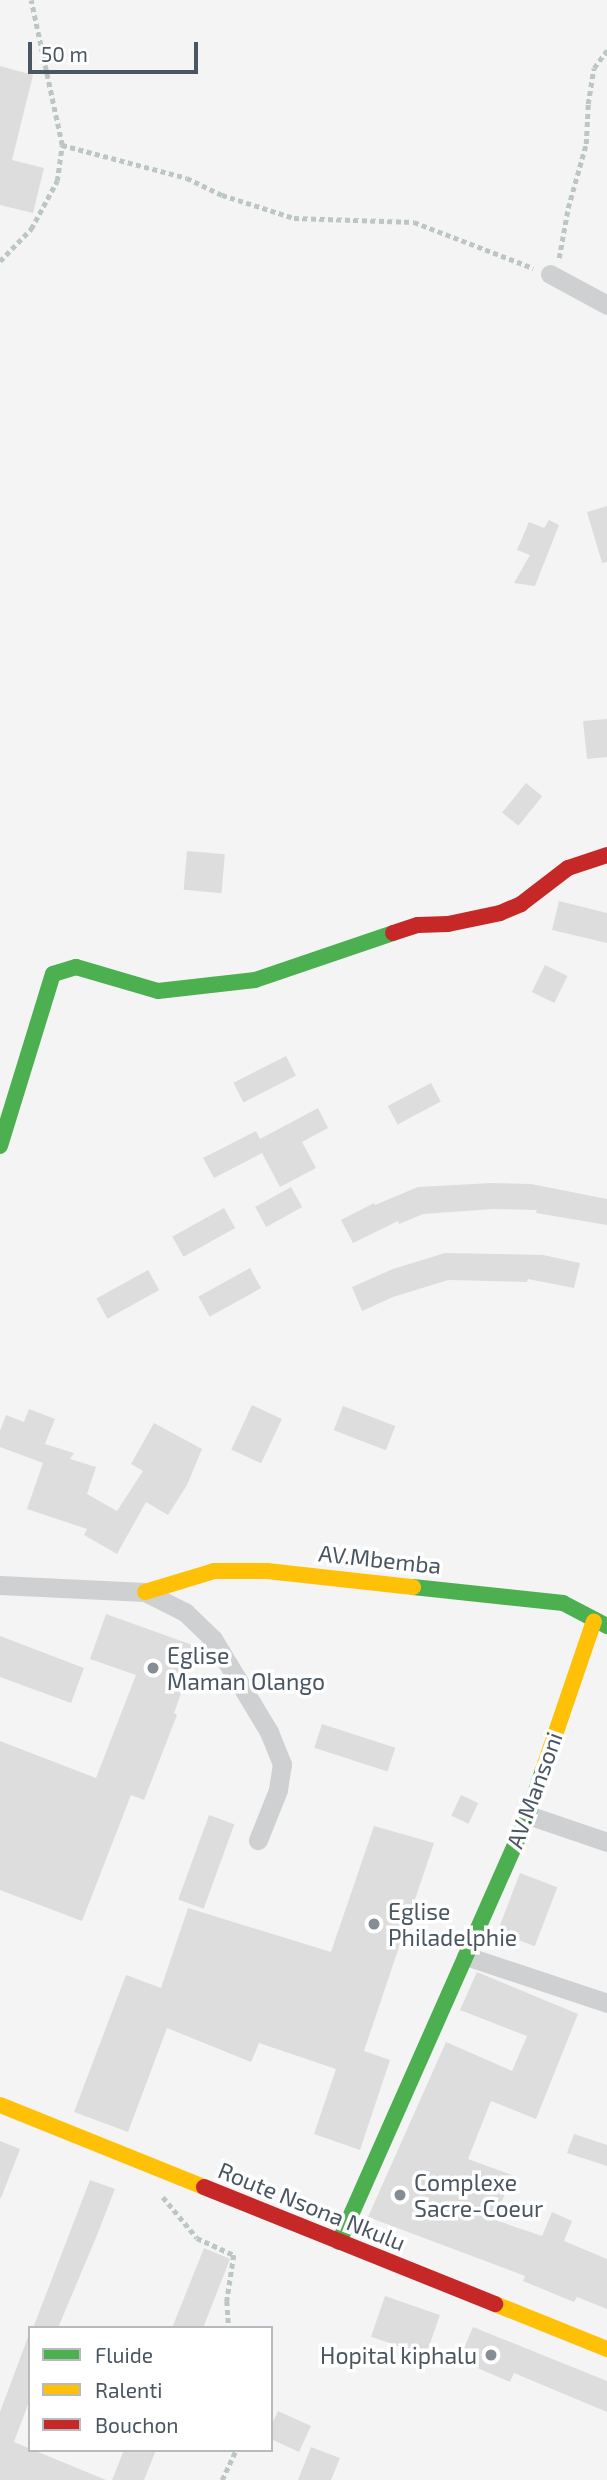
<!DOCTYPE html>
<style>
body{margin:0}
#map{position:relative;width:607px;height:2480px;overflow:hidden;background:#f4f4f4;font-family:"Exo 2",sans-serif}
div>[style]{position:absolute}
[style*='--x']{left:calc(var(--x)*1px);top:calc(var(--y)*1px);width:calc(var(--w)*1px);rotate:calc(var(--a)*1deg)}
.building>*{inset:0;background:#ddddde;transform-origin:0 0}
.path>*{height:4.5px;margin-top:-2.25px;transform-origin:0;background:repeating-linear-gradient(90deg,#bcc7c4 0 5px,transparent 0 8.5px)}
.street>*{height:19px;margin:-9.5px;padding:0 9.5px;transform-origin:9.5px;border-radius:9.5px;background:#ced0d2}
.fast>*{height:16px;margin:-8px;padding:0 8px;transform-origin:8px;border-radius:8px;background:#4caf50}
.slow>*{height:16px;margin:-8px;padding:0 8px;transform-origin:8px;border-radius:8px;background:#ffc107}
.jam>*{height:16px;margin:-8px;padding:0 8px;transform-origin:8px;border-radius:8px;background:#c62828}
.dots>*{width:19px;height:19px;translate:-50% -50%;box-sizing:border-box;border:4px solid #fff;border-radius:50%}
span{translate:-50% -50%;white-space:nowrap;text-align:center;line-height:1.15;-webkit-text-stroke:7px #fff;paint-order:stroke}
.street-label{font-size:23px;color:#4a5661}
.poi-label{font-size:23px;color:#4a5661}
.left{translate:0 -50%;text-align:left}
.right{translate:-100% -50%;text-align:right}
.legend{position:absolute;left:28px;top:2326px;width:245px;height:126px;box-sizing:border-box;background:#fff;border:2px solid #b7bbc0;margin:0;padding:9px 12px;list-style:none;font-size:21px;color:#4a5661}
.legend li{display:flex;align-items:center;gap:14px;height:35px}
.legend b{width:35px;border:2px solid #b7bbc0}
.scale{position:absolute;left:28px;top:42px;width:170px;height:32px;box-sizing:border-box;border:4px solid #4a5661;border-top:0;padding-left:9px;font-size:21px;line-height:24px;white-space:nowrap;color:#4a5661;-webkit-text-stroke:5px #fff;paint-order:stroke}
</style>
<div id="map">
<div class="building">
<i style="clip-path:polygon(0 66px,33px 75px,12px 160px,44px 168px,33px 213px,0 205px)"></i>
<i style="clip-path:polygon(607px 506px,607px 562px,602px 563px,587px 512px)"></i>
<i style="clip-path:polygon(549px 520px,559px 525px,535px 586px,514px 583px,530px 555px,517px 550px,529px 522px,544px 528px)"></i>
<i style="clip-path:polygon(607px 719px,607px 757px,587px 759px,583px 721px)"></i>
<i style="left:526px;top:783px;width:21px;height:38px;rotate:39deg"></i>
<i style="left:187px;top:851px;width:38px;height:39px;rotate:5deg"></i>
<i style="clip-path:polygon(559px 901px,607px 913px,607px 943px,552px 930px)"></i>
<i style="left:545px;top:965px;width:25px;height:30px;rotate:26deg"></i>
<i style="left:286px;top:1056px;width:22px;height:59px;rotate:63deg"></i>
<i style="left:431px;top:1083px;width:21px;height:49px;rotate:62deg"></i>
<i style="clip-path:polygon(318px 1108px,328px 1128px,302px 1142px,316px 1168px,280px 1187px,262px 1153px,214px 1178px,203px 1158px,256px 1131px,260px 1139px)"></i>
<i style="clip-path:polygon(492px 1183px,531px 1184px,607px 1199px,607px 1225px,536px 1213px,537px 1210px,493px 1209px,423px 1214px,399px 1224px,398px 1221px,353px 1243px,341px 1220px,374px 1203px,375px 1205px,418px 1187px)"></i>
<i style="left:291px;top:1187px;width:23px;height:41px;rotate:61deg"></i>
<i style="left:224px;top:1208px;width:23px;height:59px;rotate:61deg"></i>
<i style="clip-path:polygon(445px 1253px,543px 1255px,580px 1263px,574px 1288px,528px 1279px,527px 1282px,448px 1280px,393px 1297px,362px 1311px,352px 1287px,393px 1269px)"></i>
<i style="left:250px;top:1268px;width:23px;height:59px;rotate:61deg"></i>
<i style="left:148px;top:1270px;width:23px;height:59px;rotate:61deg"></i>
<i style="left:252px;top:1405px;width:33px;height:49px;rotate:25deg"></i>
<i style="left:343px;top:1406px;width:56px;height:26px;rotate:21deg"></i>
<i style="clip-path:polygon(29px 1409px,55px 1419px,45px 1444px,74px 1453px,70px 1459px,96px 1467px,87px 1494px,117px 1511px,143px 1471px,131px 1464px,154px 1423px,202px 1449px,187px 1485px,168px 1515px,146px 1502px,117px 1554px,84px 1535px,87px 1529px,27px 1509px,43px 1463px,0 1447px,0 1431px,6px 1415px,24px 1422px)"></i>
<i style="clip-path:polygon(106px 1614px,198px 1647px,174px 1713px,177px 1715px,144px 1800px,131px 1795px,82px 1921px,0 1890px,0 1741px,96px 1778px,136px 1675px,90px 1659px)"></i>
<i style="clip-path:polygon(0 1636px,84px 1668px,71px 1703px,0 1677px)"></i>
<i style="left:322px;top:1724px;width:77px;height:25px;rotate:18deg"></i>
<i style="left:461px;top:1795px;width:19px;height:23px;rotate:25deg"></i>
<i style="left:209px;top:1815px;width:27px;height:90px;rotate:20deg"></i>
<i style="clip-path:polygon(374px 1826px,434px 1843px,364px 2051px,390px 2060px,360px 2150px,314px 2134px,336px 2069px,259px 2043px,251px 2062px,167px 2028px,128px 2132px,74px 2112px,126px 1975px,161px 1988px,188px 1908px,331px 1952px)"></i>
<i style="left:520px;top:1873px;width:40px;height:63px;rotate:21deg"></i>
<i style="clip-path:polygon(477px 1972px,578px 2014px,536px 2119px,491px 2101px,468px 2159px,512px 2175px,495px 2220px,542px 2236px,552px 2212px,572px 2221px,564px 2241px,607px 2259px,607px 2309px,577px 2297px,574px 2302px,523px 2281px,525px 2276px,368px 2217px,446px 2042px,512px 2071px,527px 2036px,460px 2010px)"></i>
<i style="clip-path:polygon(574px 2134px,607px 2145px,607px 2166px,567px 2153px)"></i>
<i style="clip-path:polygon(0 2141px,20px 2149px,1px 2198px,0 2198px)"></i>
<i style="clip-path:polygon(90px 2180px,115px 2189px,97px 2235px,58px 2328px,33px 2328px)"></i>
<i style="clip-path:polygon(204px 2248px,230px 2259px,203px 2328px,172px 2328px)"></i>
<i style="left:385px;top:2296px;width:58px;height:43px;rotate:19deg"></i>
<i style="clip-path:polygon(473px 2327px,607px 2381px,607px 2412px,514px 2373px,510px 2382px,459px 2360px)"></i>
<i style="clip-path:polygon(28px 2337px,30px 2399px,14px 2442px,106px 2480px,0 2480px,0 2412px)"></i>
<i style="clip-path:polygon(278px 2411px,311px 2426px,299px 2452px,271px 2439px,271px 2426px)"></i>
<i style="clip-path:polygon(311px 2447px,340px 2458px,331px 2480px,298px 2480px)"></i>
<i style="clip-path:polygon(124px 2450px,156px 2450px,144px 2480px,112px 2480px)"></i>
</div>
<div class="path">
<i style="--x:62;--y:145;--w:129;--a:14.8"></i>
<i style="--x:187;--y:178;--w:39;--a:26"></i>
<i style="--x:222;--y:195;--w:76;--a:17.7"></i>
<i style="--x:294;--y:218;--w:120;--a:1.9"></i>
<i style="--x:414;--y:222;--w:128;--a:21.1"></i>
<i style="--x:559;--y:258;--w:51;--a:-79.8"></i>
<i style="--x:568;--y:208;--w:66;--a:-74.3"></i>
<i style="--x:586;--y:144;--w:40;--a:-87.1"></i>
<i style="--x:588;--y:104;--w:36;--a:-81"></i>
<i style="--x:594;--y:68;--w:22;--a:-54"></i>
<i style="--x:0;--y:261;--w:45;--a:-45.9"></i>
<i style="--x:31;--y:229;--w:55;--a:-61.6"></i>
<i style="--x:57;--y:181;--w:36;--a:-82"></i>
<i style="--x:62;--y:145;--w:148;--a:-102.1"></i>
<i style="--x:163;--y:2197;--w:53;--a:50.3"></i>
<i style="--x:197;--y:2238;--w:41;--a:24.7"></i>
<i style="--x:234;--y:2255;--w:47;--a:98.7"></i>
<i style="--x:227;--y:2301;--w:27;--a:86"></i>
<i style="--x:222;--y:2480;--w:33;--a:-65"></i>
</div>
<div class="street">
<i style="--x:550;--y:274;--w:65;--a:28.5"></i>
<i style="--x:0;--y:1585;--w:145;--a:2.8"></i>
<i style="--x:145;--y:1592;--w:45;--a:26.6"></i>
<i style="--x:185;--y:1612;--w:39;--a:44"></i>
<i style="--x:213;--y:1639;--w:109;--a:58.9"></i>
<i style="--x:269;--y:1732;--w:35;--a:68"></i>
<i style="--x:282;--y:1764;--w:26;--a:99"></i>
<i style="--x:278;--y:1790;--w:54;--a:111.8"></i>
<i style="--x:528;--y:1815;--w:83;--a:18.9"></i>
<i style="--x:466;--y:1956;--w:149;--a:18.4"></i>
</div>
<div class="fast">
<i style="--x:0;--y:1146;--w:180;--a:-72.9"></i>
<i style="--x:53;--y:974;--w:24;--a:-17"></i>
<i style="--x:76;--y:967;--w:85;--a:16.3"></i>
<i style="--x:158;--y:991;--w:98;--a:-6.5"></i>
<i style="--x:255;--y:980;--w:146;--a:-18.8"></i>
<i style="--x:413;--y:1587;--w:151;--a:6.1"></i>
<i style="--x:563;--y:1603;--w:50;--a:27.6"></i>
<i style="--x:339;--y:2242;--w:467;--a:-66.1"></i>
<i style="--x:528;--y:1815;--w:47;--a:-71.6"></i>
</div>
<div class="slow">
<i style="--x:145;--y:1592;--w:72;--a:-16.9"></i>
<i style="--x:214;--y:1571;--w:53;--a:0"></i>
<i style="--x:267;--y:1571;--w:147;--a:6.3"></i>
<i style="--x:543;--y:1770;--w:157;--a:-71.1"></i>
<i style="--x:0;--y:2105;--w:220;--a:21.9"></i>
<i style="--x:495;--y:2304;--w:121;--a:21.9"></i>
</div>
<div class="jam">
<i style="--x:393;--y:933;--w:26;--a:-18"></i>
<i style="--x:418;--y:925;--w:30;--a:-2"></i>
<i style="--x:448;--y:924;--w:53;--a:-11.9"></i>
<i style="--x:500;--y:913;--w:23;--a:-23"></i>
<i style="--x:521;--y:904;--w:59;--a:-37.5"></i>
<i style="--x:568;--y:868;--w:41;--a:-18.4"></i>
<i style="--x:204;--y:2187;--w:314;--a:21.9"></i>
</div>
<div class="dots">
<i style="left:153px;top:1668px;background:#868d94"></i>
<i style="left:374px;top:1924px;background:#868d94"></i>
<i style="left:400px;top:2195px;background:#868d94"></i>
<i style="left:491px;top:2355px;background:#868d94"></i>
</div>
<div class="street-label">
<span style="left:380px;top:1559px;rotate:6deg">AV.Mbemba</span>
<span style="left:534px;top:1790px;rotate:-70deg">AV.Mansoni</span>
<span style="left:312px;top:2206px;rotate:22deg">Route Nsona Nkulu</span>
</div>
<div class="poi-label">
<span class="left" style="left:167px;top:1668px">Eglise<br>Maman Olango</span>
<span class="left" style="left:388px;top:1924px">Eglise<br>Philadelphie</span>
<span class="left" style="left:414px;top:2195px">Complexe<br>Sacre-Coeur</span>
<span class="right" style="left:477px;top:2355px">Hopital kiphalu</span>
</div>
<ul class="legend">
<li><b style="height:9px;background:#4caf50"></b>Fluide</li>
<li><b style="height:9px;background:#ffc107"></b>Ralenti</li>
<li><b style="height:9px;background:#c62828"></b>Bouchon</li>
</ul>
<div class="scale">50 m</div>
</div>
